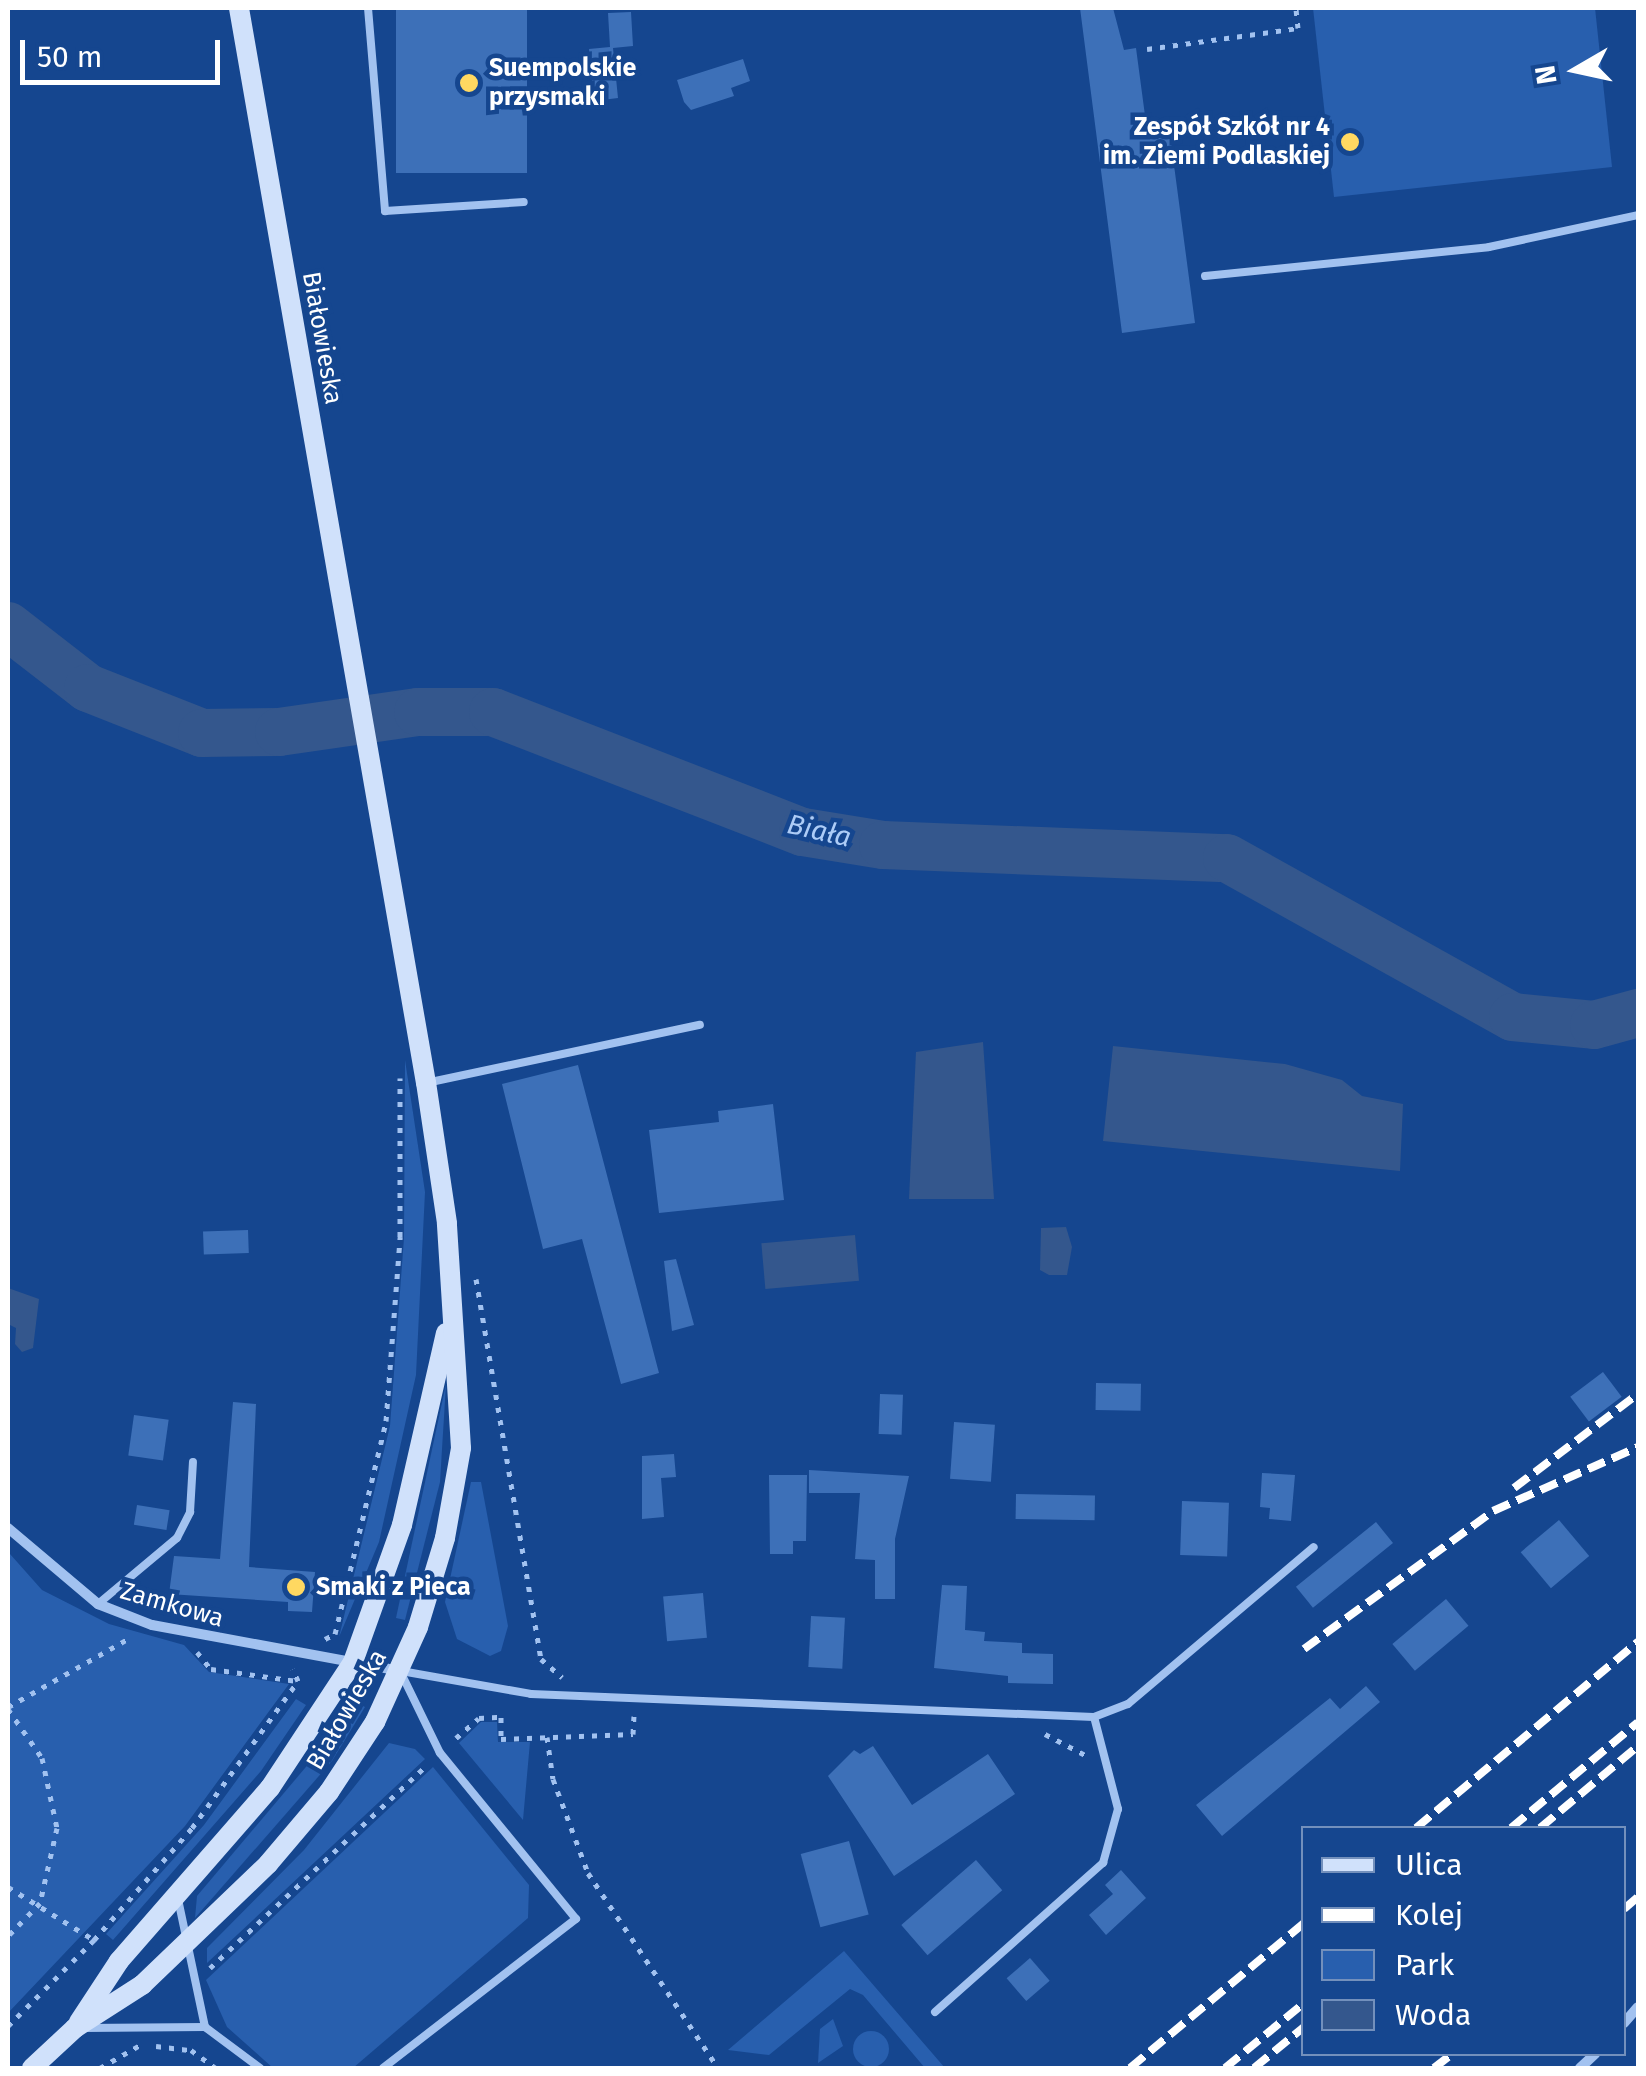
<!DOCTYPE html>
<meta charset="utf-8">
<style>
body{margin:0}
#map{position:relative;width:1646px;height:2076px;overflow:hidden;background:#15468f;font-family:"Fira Sans",sans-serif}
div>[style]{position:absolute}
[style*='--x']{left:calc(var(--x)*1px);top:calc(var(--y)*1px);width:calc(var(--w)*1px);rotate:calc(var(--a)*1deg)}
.green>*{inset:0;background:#285fae}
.round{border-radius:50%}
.water>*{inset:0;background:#34578d;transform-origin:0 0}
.river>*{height:48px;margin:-24px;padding:0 24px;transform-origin:24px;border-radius:24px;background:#34578d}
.building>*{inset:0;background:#3d70b8;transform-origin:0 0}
.path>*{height:5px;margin-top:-2.5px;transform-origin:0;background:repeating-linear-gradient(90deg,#a2c2f0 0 5px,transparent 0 13px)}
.lane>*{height:8px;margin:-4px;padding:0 4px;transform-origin:4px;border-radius:4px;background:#a2c2f0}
.street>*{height:10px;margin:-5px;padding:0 5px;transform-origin:5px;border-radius:5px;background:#a2c2f0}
.secondary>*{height:20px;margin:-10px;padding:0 10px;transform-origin:10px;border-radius:10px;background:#d0e1fb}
.rail>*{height:8px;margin-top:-4px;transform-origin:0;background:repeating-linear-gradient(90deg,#fff 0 18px,transparent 0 26px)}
.dots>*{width:28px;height:28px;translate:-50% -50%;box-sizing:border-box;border:5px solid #15468f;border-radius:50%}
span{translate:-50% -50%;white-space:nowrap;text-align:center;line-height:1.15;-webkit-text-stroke:9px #15468f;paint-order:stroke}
.poi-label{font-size:25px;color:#fff;font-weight:700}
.left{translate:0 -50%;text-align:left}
.right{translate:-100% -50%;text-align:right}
.street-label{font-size:25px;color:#fff}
.water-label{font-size:28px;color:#adccf7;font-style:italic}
.frame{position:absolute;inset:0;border:10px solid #fff;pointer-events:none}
.legend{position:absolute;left:1301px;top:1826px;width:325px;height:230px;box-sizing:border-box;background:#15468f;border:2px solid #7390bc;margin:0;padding:12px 18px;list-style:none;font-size:30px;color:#fff}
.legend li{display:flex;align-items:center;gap:20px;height:50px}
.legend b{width:50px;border:2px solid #7390bc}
.north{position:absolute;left:1526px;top:20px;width:100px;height:100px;-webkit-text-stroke:8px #15468f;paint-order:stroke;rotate:261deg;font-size:28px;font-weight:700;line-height:40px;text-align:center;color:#fff}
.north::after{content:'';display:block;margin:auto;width:35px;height:45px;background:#fff;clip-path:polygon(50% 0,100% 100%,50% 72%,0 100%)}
.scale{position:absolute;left:20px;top:40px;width:200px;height:45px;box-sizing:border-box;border:5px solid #fff;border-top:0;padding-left:12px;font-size:30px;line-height:35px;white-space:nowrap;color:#fff;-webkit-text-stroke:8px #15468f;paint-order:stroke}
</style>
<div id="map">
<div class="green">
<i style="clip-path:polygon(1313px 8px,1595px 8px,1612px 167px,1334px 197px)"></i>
<i style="clip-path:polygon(405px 1060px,425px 1192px,416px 1375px,379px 1542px,339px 1637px,390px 1426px,404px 1238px)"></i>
<i style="clip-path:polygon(446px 1384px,440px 1482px,405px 1620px,396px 1618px)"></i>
<i style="clip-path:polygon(471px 1482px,481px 1482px,508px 1626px,501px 1651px,490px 1656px,457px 1639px,445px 1602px)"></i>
<i style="clip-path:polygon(10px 1554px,42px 1590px,109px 1624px,184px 1645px,209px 1672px,289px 1684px,185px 1826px,8px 2013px)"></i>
<i style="clip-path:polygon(296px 1699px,306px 1705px,261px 1771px,113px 1940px,106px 1934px,204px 1825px)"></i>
<i style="clip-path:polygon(359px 1704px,365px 1707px,332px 1761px,195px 1918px,197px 1896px)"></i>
<i style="clip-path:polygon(481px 1722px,497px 1722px,498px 1742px,530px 1742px,523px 1820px,459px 1743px)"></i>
<i style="clip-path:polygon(389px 1743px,415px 1749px,425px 1759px,207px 1963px,207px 1948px,304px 1850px)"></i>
<i style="clip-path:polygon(433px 1767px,529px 1885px,528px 1918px,353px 2068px,273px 2068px,227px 2027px,206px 1980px)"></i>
<i style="clip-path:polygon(844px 1951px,945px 2068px,925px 2068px,863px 1995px,850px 1989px,769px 2055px,728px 2050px)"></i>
<i style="clip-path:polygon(833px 2019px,843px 2046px,818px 2063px,820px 2029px)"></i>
<i class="round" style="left:853px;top:2031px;width:36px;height:36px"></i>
</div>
<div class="water">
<i style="clip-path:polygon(983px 1042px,994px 1199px,909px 1199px,916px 1052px)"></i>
<i style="clip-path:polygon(1113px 1046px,1285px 1064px,1342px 1080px,1362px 1096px,1403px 1104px,1400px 1171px,1103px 1141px)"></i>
<i style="clip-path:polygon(1066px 1227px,1072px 1247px,1067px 1275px,1049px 1275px,1040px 1270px,1041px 1228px)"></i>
<i style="left:855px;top:1235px;width:46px;height:94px;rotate:85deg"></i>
<i style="clip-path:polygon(8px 1288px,39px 1299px,33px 1348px,22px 1352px,15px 1344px,16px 1328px,8px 1324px)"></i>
</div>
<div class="river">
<i style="--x:8;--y:626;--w:101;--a:37.8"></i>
<i style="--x:88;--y:688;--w:123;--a:21.5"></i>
<i style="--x:202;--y:733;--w:77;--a:-0.7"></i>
<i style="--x:279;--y:732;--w:140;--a:-8.2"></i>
<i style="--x:418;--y:712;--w:75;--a:0"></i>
<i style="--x:493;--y:712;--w:332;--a:21.2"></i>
<i style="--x:803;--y:832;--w:81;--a:9.2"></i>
<i style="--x:883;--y:845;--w:344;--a:2.2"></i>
<i style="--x:1227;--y:858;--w:327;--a:29.1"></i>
<i style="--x:1513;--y:1017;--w:81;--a:5.6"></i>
<i style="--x:1594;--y:1025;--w:46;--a:-15.3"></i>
</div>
<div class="building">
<i style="left:396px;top:8px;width:131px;height:165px"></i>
<i style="clip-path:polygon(1080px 8px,1113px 8px,1124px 50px,1136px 48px,1146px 123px,1168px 120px,1195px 323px,1122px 333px)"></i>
<i style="clip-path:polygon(631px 12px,633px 46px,613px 48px,618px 98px,594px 101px,589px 49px,610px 47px,608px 13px)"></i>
<i style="clip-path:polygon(743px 59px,750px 81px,731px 88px,734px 96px,691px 110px,684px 102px,677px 80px)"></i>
<i style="clip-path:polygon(578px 1065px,659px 1373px,621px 1384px,582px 1239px,543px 1249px,502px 1084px)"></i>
<i style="clip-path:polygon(773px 1104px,784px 1200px,659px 1213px,649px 1130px,719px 1122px,718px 1111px)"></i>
<i style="left:248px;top:1230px;width:23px;height:45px;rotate:88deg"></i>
<i style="clip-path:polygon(676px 1259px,694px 1325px,672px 1331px,664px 1261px)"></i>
<i style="left:1603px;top:1372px;width:31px;height:41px;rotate:53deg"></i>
<i style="left:1096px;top:1383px;width:45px;height:27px;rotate:1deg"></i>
<i style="left:880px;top:1394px;width:23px;height:40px;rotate:2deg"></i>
<i style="clip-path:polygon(233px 1402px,256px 1404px,249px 1567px,315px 1572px,312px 1612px,288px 1611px,288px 1602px,169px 1594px,174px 1556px,220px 1559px)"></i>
<i style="left:134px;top:1415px;width:35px;height:41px;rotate:8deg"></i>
<i style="left:954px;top:1422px;width:41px;height:57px;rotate:4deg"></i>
<i style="clip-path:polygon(674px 1454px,676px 1477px,661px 1478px,664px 1517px,642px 1519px,642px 1456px)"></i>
<i style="clip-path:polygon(809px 1470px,909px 1476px,895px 1539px,895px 1599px,875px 1599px,875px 1560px,855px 1559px,860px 1493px,809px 1493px)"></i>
<i style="clip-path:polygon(1262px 1473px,1295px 1475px,1291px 1521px,1269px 1519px,1270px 1508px,1260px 1507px)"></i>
<i style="clip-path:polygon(769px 1475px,807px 1475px,806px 1541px,793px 1541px,793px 1554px,770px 1554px)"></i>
<i style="left:1016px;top:1494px;width:79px;height:25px;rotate:1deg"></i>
<i style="left:1182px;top:1501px;width:47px;height:54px;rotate:2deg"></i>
<i style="left:137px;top:1505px;width:33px;height:20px;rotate:9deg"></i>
<i style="left:1559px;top:1520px;width:47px;height:50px;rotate:50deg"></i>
<i style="left:1376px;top:1522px;width:27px;height:103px;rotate:51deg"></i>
<i style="clip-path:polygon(942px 1585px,967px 1586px,965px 1630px,985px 1632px,984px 1641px,1022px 1643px,1022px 1653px,1053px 1654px,1053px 1684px,1008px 1683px,1008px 1676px,934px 1668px)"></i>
<i style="left:703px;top:1593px;width:45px;height:40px;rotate:85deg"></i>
<i style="left:1446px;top:1599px;width:35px;height:70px;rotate:50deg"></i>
<i style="left:811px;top:1616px;width:34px;height:51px;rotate:3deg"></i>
<i style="clip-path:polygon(1366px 1686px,1380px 1702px,1222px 1836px,1196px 1805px,1330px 1698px,1340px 1709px)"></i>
<i style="clip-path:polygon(873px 1746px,912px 1805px,988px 1754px,1015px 1794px,894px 1876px,828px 1776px,854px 1750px,860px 1754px)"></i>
<i style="left:849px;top:1841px;width:76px;height:50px;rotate:75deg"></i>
<i style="left:976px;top:1860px;width:40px;height:99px;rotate:49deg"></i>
<i style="clip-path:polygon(1121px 1870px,1146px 1898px,1106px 1935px,1089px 1915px,1113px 1894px,1105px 1885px)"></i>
<i style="left:1030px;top:1958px;width:30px;height:31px;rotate:49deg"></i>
</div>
<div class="path">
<i style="--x:1147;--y:49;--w:152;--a:-7.9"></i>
<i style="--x:1298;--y:28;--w:20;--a:-96"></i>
<i style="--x:476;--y:1279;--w:386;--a:80.3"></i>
<i style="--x:541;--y:1659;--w:28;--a:41"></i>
<i style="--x:325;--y:1639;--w:11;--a:-27"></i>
<i style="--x:335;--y:1634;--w:219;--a:-76.5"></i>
<i style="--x:386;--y:1421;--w:185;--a:-85.6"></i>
<i style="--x:400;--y:1237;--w:159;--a:-90"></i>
<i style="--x:197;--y:1652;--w:22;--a:51"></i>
<i style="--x:211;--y:1669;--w:87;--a:7.9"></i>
<i style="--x:8;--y:1707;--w:142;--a:-29.6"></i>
<i style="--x:8;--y:1709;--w:60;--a:55.2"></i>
<i style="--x:42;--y:1758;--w:72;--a:77.9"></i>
<i style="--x:57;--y:1828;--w:77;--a:102.8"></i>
<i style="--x:40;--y:1903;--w:46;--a:134.1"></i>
<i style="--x:1045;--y:1734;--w:47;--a:27.6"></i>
<i style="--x:547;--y:1737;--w:42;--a:81.9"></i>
<i style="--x:553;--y:1779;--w:100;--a:69.6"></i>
<i style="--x:588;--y:1873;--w:234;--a:56.3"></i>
<i style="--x:456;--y:1738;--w:30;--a:-41"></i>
<i style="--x:479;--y:1718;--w:22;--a:-3"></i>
<i style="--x:501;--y:1717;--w:22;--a:90"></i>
<i style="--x:501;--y:1739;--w:132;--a:-2.2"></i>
<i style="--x:633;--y:1734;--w:18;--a:-87"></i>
<i style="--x:8;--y:1887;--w:101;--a:31.6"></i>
<i style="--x:210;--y:1968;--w:299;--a:-43.1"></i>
<i style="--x:8;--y:2026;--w:122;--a:-45"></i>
<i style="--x:94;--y:1940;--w:149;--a:-48.8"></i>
<i style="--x:192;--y:1828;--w:181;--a:-54.2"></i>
<i style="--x:298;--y:1681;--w:13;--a:-113"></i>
<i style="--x:156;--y:2046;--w:35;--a:7"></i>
<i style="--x:191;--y:2050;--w:31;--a:36"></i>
<i style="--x:100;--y:2068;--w:46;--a:-29.9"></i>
</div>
<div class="lane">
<i style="--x:368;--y:8;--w:204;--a:85.2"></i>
<i style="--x:385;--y:211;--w:139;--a:-3.7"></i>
<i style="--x:1205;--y:276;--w:285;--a:-5.8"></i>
<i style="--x:1489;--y:247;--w:152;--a:-12.1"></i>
<i style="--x:426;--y:1083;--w:280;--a:-12"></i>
<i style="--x:98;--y:1604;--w:103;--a:-39.9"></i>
<i style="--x:177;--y:1538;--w:29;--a:-63"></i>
<i style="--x:190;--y:1512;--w:50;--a:-86.6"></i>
<i style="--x:401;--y:1671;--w:132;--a:10"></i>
<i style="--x:531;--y:1694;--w:563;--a:2.34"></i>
<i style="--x:1094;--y:1717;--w:36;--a:-21"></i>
<i style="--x:1128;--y:1704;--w:243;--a:-40.2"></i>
<i style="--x:178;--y:1899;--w:131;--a:78.1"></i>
<i style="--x:935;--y:2012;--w:225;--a:-41.6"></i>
<i style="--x:1103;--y:1863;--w:56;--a:-74.5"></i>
<i style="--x:1118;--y:1809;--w:95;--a:-104.6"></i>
<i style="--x:84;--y:2028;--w:121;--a:-0.5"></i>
<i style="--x:205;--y:2027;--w:69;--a:36.7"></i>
<i style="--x:383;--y:2068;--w:244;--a:-37.7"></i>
<i style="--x:576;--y:1919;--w:215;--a:-129.3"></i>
<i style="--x:440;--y:1753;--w:87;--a:-116"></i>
</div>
<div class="street">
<i style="--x:8;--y:1528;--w:118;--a:40.2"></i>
<i style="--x:98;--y:1604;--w:58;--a:21.3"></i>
<i style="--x:152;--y:1625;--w:252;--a:10.5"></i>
<i style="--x:1624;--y:2023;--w:21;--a:-49"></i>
<i style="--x:1580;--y:2068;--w:21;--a:-43"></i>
</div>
<div class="secondary">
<i style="--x:79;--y:2022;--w:73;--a:-56.7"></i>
<i style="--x:119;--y:1961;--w:230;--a:-48.9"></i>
<i style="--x:270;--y:1788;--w:151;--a:-56.6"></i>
<i style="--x:353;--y:1662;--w:145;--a:-70.3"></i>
<i style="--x:402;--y:1525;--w:197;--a:-77.1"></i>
<i style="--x:32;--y:2068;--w:59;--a:-42.9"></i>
<i style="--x:75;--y:2028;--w:80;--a:-32.7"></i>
<i style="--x:142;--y:1985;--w:175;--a:-43.8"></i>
<i style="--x:268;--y:1864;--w:94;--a:-49.7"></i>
<i style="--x:329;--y:1792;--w:84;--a:-56.7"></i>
<i style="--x:375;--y:1722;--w:104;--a:-65.6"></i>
<i style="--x:418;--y:1627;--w:93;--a:-73.1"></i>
<i style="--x:445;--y:1538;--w:91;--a:-79.9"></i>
<i style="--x:461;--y:1448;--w:225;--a:-93.6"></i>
<i style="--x:447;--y:1223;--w:142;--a:-98.5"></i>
<i style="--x:426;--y:1083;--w:1091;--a:-99.87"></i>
</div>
<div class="rail">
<i style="--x:1514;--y:1488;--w:156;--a:-37.2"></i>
<i style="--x:1304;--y:1649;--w:234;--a:-36.1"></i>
<i style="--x:1493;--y:1511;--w:158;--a:-23.8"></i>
<i style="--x:1416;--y:1828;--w:290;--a:-40"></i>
<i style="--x:1511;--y:1828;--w:165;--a:-39.8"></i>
<i style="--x:1540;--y:1828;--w:128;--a:-39.9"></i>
<i style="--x:1624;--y:1909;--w:18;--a:-41"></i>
<i style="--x:1130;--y:2068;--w:226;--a:-39.8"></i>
<i style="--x:1225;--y:2068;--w:102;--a:-39.4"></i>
<i style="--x:1254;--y:2068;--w:65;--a:-39.4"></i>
<i style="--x:1434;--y:2068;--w:23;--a:-38"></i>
</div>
<div class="dots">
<i style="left:469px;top:83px;background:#ffd861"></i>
<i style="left:1350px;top:142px;background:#ffd861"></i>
<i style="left:296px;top:1587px;background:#ffd861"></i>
</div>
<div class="poi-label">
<span class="left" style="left:489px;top:83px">Suempolskie<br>przysmaki</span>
<span class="right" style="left:1330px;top:142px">Zespół Szkół nr 4<br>im. Ziemi Podlaskiej</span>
<span class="left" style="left:316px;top:1587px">Smaki z Pieca</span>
</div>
<div class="street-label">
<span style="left:322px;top:338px;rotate:80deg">Białowieska</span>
<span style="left:172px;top:1605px;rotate:16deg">Zamkowa</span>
<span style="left:347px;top:1710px;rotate:-60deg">Białowieska</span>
</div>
<div class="water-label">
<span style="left:819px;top:831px;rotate:13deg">Biała</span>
</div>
<div class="frame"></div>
<ul class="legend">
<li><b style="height:12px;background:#d0e1fb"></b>Ulica</li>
<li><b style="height:12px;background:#fff"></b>Kolej</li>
<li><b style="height:28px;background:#285fae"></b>Park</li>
<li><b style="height:28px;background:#34578d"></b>Woda</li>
</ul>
<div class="north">N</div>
<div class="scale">50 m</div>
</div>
